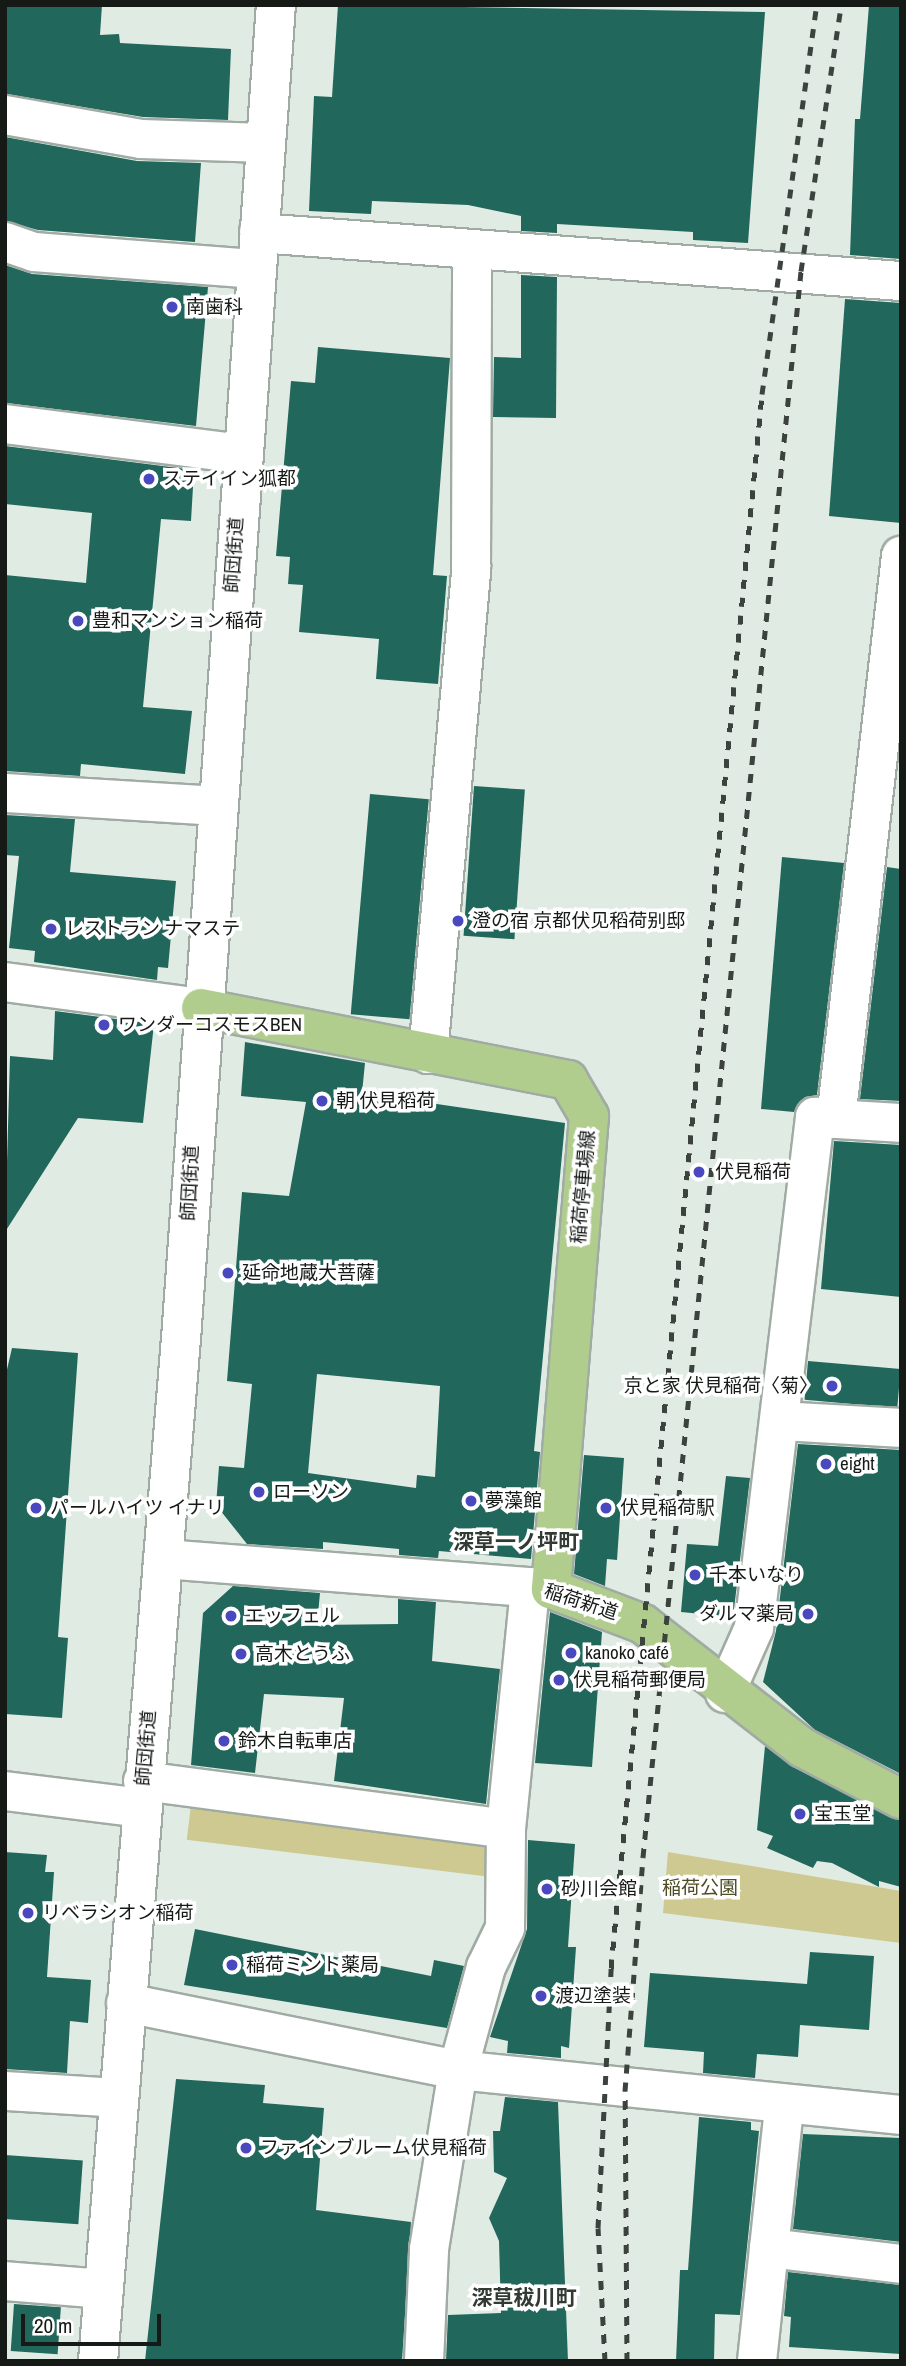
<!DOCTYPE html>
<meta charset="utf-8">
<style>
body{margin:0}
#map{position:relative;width:906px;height:2366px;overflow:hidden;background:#e0ece3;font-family:"Archivo Narrow","Noto Sans JP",sans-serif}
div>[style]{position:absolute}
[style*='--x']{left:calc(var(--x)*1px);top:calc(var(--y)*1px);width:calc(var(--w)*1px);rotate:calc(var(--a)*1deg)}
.green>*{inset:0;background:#cdc991;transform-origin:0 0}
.building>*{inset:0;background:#22675b;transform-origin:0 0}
.roads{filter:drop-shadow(2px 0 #a0aba3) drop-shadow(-2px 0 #a0aba3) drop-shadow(0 2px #a0aba3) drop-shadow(0 -2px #a0aba3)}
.minor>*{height:38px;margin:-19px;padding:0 19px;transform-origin:19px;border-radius:19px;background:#fff}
.major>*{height:38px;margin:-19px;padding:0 19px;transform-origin:19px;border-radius:19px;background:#b1cd8e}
.rail>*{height:5px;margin-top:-2.5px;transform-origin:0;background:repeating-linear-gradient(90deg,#3c423e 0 9px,transparent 0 18px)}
.dots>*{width:19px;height:19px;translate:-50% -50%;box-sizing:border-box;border:4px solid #fff;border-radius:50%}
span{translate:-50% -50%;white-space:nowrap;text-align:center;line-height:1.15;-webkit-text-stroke:7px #fff;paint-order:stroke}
.poi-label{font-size:19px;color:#161a17}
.left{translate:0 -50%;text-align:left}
.right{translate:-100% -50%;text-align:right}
.street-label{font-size:19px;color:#161a17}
.park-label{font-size:19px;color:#4f4d24}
.neighbourhood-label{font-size:21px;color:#313a33;font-weight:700}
.frame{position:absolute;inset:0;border:7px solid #161a17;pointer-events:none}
.scale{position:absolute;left:21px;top:2314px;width:140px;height:32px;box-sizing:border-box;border:4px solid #161a17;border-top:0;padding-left:9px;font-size:21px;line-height:24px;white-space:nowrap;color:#161a17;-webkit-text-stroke:5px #fff;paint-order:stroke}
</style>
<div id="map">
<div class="green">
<i style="left:192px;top:1797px;width:307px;height:43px;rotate:7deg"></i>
<i style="clip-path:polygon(668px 1852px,901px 1891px,901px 1943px,663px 1913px)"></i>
</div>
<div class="building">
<i style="clip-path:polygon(5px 5px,102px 5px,100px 35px,119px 34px,120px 43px,231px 49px,228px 120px,143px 117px,5px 94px)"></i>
<i style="clip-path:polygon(338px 5px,765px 12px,748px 243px,693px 240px,693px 232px,557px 224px,557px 233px,521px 231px,521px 216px,468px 205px,372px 201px,371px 214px,309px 211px,314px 96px,332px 97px)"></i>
<i style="clip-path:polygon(869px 5px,901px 5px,901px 259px,850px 255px,855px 119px,860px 119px)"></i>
<i style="clip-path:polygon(5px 137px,137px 161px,201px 163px,195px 242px,38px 230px,5px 221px)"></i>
<i style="clip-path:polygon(5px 265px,32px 274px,208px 287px,196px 426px,5px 403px)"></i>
<i style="clip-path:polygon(521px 275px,557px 277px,556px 418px,493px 417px,494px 357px,521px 358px)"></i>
<i style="clip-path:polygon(845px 299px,901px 303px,901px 523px,829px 516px)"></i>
<i style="clip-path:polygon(318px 347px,450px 358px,433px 575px,447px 576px,438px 684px,376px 679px,379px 639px,299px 632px,303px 585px,288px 584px,290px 557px,276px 556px,291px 381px,315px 383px)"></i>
<i style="clip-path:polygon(5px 446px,194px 470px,191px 521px,161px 519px,143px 707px,192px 711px,185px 774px,81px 764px,80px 776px,5px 771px,5px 575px,86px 583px,92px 513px,5px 504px)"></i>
<i style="left:474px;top:786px;width:51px;height:150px;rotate:4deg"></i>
<i style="left:370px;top:794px;width:59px;height:221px;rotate:5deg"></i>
<i style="clip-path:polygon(5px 815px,75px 819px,70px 872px,176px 881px,168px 968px,158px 967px,157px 980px,34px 962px,35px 951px,9px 948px,19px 856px,5px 855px)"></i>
<i style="clip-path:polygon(782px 857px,844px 863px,817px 1095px,805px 1097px,794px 1112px,761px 1109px)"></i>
<i style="clip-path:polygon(887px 867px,901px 869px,901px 1101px,860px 1099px)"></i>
<i style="clip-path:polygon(55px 1011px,154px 1024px,143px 1123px,78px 1118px,5px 1232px,10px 1056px,53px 1060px)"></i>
<i style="clip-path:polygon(evenodd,245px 1042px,365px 1063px,362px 1093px,565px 1123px,534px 1451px,540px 1452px,531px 1559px,439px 1551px,438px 1558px,399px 1555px,399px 1549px,323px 1542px,323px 1549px,247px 1544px,216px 1505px,219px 1466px,244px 1468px,252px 1384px,227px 1381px,242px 1192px,289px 1196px,306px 1102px,241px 1096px,245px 1042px,317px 1374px,440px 1386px,435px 1477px,417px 1475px,416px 1488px,308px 1473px,317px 1374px)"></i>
<i style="clip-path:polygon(834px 1141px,901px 1145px,901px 1297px,821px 1289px)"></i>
<i style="clip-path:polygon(12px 1348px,78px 1353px,58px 1637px,68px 1638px,62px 1718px,5px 1714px,5px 1378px)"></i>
<i style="left:808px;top:1361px;width:93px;height:39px;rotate:5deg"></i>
<i style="clip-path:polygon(798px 1444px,901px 1450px,901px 1774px,815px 1730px,763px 1682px,776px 1631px)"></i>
<i style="clip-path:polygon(584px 1455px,624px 1458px,617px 1560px,607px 1559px,605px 1586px,574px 1574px)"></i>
<i style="clip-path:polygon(726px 1476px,750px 1478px,733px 1617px,681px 1612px,687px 1544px,718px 1546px)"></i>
<i style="clip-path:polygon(233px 1586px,320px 1593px,317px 1625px,398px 1624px,398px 1599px,436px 1602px,432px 1661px,500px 1669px,486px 1804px,334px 1781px,344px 1698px,264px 1694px,255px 1773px,191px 1765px,203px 1613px)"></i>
<i style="clip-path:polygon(550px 1612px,602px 1632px,592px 1767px,535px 1763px)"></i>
<i style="clip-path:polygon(765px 1746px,793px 1767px,901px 1821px,901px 1887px,879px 1881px,879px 1887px,832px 1863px,817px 1861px,813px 1868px,767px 1848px,773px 1836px,757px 1830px)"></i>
<i style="clip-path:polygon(528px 1840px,575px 1844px,568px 1947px,576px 1947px,569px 2048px,561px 2046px,561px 2058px,507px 2053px,508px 2041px,490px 2037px,527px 1929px)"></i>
<i style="clip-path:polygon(5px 1852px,47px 1855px,45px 1872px,54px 1872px,47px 1977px,91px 1980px,88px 2023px,70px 2021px,67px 2073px,5px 2069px)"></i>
<i style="clip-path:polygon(195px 1929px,431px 1976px,434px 1960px,464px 1966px,447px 2028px,184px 1985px)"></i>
<i style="clip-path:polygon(810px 1952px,874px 1956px,869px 2030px,800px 2025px,798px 2057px,757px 2054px,755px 2078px,703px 2073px,704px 2052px,644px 2047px,650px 1973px,807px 1984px)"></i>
<i style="clip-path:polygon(176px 2079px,265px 2085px,263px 2103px,324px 2108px,316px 2210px,411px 2222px,402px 2361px,145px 2361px)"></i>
<i style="clip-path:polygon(505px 2097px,558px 2102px,568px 2361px,446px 2361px,448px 2315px,501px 2313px,499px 2241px,489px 2218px,507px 2178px,494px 2172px,493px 2131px,500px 2131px)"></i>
<i style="clip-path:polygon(699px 2117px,751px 2122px,751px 2130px,759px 2131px,740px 2315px,715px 2314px,714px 2361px,676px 2361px,680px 2270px,688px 2270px)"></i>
<i style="clip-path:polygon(803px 2134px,901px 2138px,901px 2242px,793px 2229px)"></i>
<i style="left:5px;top:2155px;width:78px;height:64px;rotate:4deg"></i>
<i style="clip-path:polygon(788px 2272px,901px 2285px,901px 2354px,789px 2347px,791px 2317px,784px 2316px)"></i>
<i style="left:14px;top:2304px;width:47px;height:47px;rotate:4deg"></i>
</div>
<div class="roads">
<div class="minor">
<i style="--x:5;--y:115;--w:138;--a:10"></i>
<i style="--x:141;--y:139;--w:125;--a:1.8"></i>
<i style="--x:259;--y:233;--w:644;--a:4.28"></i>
<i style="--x:5;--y:242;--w:31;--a:19"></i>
<i style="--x:34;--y:252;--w:223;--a:4.4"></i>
<i style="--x:5;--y:424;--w:239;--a:7.2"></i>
<i style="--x:5;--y:793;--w:211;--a:3.5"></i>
<i style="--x:5;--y:982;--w:198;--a:7.6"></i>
<i style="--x:428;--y:1054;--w:488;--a:-84.9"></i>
<i style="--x:471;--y:568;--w:319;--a:-89.8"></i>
<i style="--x:836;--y:1119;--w:65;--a:3.5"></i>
<i style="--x:780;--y:1421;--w:121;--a:3.3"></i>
<i style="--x:163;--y:1559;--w:389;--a:4.4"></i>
<i style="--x:725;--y:1693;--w:71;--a:-66"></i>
<i style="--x:754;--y:1628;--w:515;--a:-83.19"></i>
<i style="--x:815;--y:1117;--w:21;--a:5"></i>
<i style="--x:836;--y:1119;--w:567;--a:-83.41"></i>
<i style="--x:143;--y:1781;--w:366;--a:7.5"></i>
<i style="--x:506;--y:1829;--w:243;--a:-84.3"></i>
<i style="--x:5;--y:1791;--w:137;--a:7.1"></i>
<i style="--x:126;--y:2003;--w:339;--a:11.4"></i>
<i style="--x:458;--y:2070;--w:445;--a:5.8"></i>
<i style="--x:5;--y:2091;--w:114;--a:3.5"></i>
<i style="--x:769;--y:2248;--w:133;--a:6.9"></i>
<i style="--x:5;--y:2281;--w:99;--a:4.6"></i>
<i style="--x:98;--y:2361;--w:1039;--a:-85.36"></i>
<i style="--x:182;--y:1325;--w:1323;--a:-85.93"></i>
<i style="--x:424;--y:2361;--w:112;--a:-87.4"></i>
<i style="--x:429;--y:2249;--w:181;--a:-80.8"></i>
<i style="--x:458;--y:2070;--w:107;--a:-74.8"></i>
<i style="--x:486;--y:1967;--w:43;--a:-64"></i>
<i style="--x:505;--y:1928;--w:99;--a:-89.4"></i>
<i style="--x:757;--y:2361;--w:255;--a:-83.9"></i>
</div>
<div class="major">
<i style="--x:201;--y:1008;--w:374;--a:11.1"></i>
<i style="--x:568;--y:1080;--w:42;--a:59.7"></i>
<i style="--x:589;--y:1116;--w:475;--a:94.6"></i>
<i style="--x:551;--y:1589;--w:98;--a:20.8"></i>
<i style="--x:643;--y:1624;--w:202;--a:37.8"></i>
<i style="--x:803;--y:1748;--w:110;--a:27.5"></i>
</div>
</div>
<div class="rail">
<i style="--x:605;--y:2361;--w:133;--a:-93"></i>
<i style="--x:598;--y:2228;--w:260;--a:-87.1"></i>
<i style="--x:611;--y:1968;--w:1581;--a:-84.52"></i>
<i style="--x:762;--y:394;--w:393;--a:-82"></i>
<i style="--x:627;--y:2361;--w:270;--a:-90.4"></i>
<i style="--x:625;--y:2091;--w:235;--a:-85.6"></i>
<i style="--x:643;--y:1857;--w:1594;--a:-84.31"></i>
<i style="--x:801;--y:271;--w:269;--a:-81.4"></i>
</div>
<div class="dots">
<i style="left:172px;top:307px;background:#4a48be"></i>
<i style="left:149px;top:479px;background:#4a48be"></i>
<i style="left:78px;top:621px;background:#4a48be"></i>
<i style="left:458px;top:921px;background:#4a48be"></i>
<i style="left:51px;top:929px;background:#4a48be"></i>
<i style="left:104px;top:1025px;background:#4a48be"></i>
<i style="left:322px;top:1101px;background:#4a48be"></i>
<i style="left:699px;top:1172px;background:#4a48be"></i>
<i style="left:228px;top:1273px;background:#4a48be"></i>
<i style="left:832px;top:1386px;background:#4a48be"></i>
<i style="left:826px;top:1464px;background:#4a48be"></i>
<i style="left:259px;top:1492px;background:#4a48be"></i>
<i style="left:471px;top:1501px;background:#4a48be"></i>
<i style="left:36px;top:1508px;background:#4a48be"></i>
<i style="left:606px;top:1508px;background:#4a48be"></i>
<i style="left:695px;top:1575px;background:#4a48be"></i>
<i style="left:808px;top:1614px;background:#4a48be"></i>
<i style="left:231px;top:1616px;background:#4a48be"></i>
<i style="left:571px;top:1653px;background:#4a48be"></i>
<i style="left:241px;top:1654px;background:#4a48be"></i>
<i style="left:559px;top:1680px;background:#4a48be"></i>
<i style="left:224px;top:1741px;background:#4a48be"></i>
<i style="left:800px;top:1814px;background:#4a48be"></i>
<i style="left:547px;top:1889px;background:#4a48be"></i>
<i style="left:28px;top:1913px;background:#4a48be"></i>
<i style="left:232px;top:1965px;background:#4a48be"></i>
<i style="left:541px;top:1996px;background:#4a48be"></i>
<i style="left:246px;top:2148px;background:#4a48be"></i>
</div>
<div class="poi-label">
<span class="left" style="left:186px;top:307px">南歯科</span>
<span class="left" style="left:163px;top:479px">ステイイン狐都</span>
<span class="left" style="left:92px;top:621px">豊和マンション稲荷</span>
<span class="left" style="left:472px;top:921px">澄の宿 京都伏见稻荷别邸</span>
<span class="left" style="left:65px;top:929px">レストラン ナマステ</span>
<span class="left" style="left:118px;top:1025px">ワンダーコスモスBEN</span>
<span class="left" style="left:336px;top:1101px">朝 伏見稻荷</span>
<span class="left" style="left:715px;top:1172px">伏見稲荷</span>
<span class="left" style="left:242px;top:1273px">延命地蔵大菩薩</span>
<span class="right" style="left:818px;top:1386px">京と家 伏見稲荷〈菊〉</span>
<span class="left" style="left:840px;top:1464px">eight</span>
<span class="left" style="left:273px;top:1492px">ローソン</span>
<span class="left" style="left:485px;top:1501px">夢藻館</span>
<span class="left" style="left:50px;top:1508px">パールハイツ イナリ</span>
<span class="left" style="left:620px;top:1508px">伏見稲荷駅</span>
<span class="left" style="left:709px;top:1575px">千本いなり</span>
<span class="right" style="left:794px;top:1614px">ダルマ薬局</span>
<span class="left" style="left:245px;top:1616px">エッフェル</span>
<span class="left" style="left:585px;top:1653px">kanoko café</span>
<span class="left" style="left:255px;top:1654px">高木とうふ</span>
<span class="left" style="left:573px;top:1680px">伏見稲荷郵便局</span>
<span class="left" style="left:238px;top:1741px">鈴木自転車店</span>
<span class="left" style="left:814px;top:1814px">宝玉堂</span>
<span class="left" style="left:561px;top:1889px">砂川会館</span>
<span class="left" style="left:42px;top:1913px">リベラシオン稲荷</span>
<span class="left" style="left:246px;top:1965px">稲荷ミント薬局</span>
<span class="left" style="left:555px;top:1996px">渡辺塗装</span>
<span class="left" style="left:260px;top:2148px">ファインブルーム伏見稲荷</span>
</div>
<div class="street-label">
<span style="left:234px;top:555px;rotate:-86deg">師団街道</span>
<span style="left:190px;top:1183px;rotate:-87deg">師団街道</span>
<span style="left:583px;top:1187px;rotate:-85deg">稲荷停車場線</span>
<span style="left:581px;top:1602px;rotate:18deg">稲荷新道</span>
<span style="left:146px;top:1748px;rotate:-85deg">師団街道</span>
</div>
<div class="park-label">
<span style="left:700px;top:1888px">稲荷公園</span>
</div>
<div class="neighbourhood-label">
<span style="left:516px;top:1542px">深草一ノ坪町</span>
<span style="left:524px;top:2298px">深草秡川町</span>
</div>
<div class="frame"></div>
<div class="scale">20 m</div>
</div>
